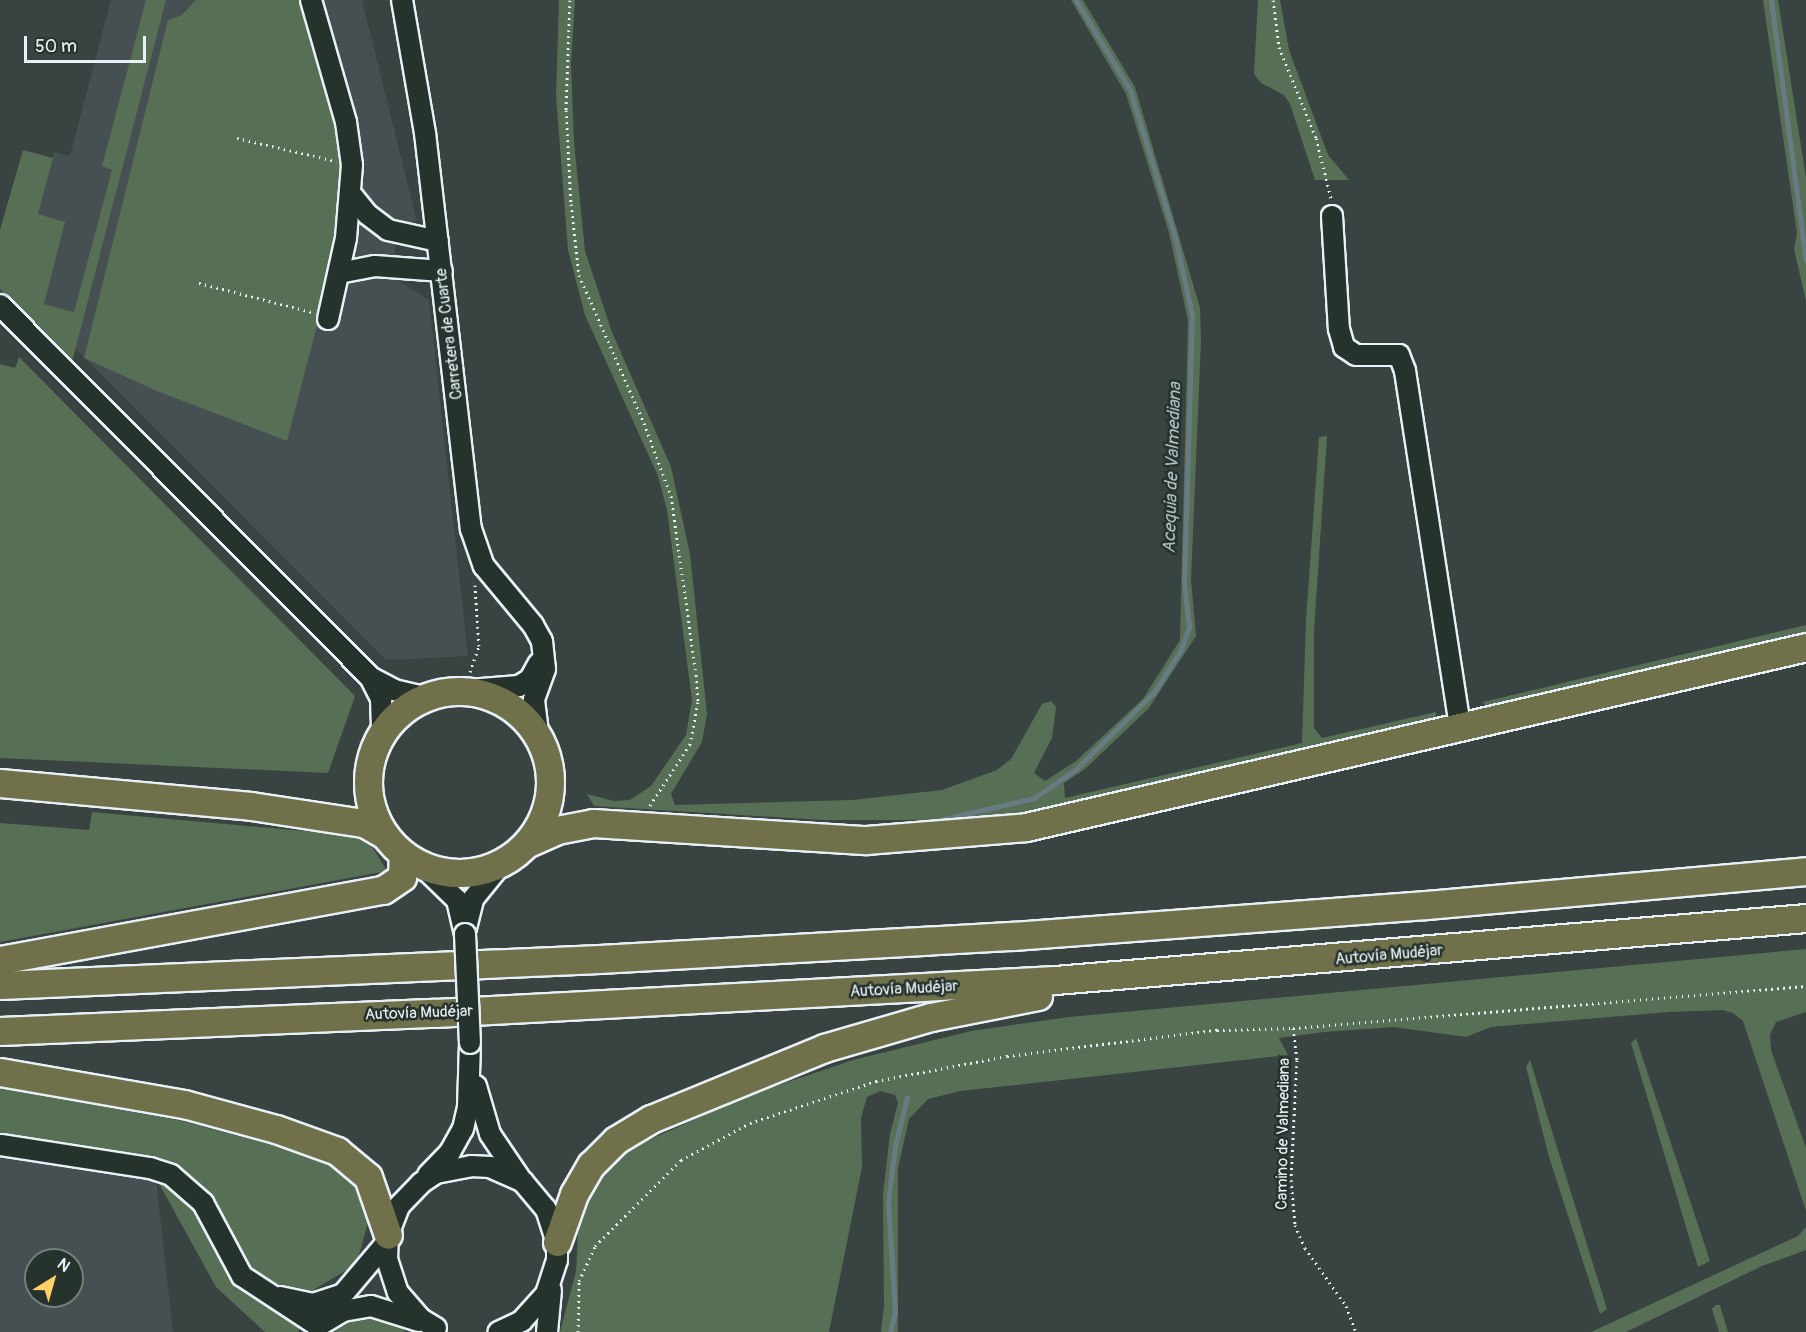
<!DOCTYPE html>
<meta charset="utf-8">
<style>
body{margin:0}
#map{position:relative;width:1806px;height:1332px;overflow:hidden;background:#394442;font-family:Pangolin,sans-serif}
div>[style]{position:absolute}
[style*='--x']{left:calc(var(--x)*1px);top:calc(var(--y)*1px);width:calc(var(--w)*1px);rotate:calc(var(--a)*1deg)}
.built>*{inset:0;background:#464f51}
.green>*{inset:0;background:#576f54}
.stream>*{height:5px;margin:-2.5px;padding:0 2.5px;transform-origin:2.5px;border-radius:2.5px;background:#687b83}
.path>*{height:3px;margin-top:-1.5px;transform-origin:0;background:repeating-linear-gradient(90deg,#e8f1f8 0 1.5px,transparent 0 6px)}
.roads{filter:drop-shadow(2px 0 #e8f1f8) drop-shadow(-2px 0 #e8f1f8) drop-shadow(0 2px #e8f1f8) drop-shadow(0 -2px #e8f1f8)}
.minor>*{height:20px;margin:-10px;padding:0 10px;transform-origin:10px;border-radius:10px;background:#26332d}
.highway>*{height:27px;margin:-13.5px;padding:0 13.5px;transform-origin:13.5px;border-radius:13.5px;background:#70704a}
.highway>.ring{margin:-13.5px;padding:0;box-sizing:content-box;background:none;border:27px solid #70704a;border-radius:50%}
.bridges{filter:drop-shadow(2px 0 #e8f1f8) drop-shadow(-2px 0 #e8f1f8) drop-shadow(0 2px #e8f1f8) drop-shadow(0 -2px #e8f1f8)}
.minor-bridge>*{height:20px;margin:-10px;padding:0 10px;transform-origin:10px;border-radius:10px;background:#26332d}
span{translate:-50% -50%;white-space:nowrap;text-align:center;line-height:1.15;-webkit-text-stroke:5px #26332d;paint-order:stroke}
.street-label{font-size:16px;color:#e8f1f8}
.water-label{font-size:18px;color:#aebcc3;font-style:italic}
.north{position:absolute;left:24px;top:1248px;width:60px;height:60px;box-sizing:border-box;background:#26332d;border:2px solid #747f7e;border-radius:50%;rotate:37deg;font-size:16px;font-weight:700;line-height:24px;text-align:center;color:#e8f1f8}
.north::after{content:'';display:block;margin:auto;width:21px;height:27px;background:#ffd166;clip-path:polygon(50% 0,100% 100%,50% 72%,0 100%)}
.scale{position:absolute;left:24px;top:36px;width:122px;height:27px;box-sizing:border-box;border:3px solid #e8f1f8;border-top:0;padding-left:8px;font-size:18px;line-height:21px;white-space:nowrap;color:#e8f1f8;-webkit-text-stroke:4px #26332d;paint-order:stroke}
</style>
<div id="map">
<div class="built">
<i style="clip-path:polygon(111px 0,362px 0,417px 221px,399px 225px,391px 276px,429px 300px,468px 656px,386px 660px,14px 287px,54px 152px,70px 156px)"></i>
<i style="clip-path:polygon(evenodd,0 1154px,156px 1178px,173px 1332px,0 1332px,0 1154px,36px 1260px,72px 1260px,72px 1296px,36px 1296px,36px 1260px)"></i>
</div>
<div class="green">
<i style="clip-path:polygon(146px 0,166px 0,72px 362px,0 289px,0 230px,23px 150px,53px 158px,38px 214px,65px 222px,44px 304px,74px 312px,112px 170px,102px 166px)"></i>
<i style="clip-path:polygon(196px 0,304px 0,341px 131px,344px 176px,335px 256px,287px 441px,157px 391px,84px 358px,168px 20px,182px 15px)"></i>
<i style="clip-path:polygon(559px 0,575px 0,571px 64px,574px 142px,585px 251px,612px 332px,671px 467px,690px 554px,707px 714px,702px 742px,671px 794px,675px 805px,852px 800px,942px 790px,997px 770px,1011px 759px,1042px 704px,1051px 701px,1056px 707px,1052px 738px,1034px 773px,1045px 781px,1076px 761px,1143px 699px,1180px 640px,1188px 320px,1169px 233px,1126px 94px,1071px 0,1083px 0,1135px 87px,1200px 308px,1201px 340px,1191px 580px,1196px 636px,1149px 708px,1085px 769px,1064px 783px,1065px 798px,1302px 743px,1306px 620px,1319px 437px,1327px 436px,1314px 631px,1314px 728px,1322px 738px,1436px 712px,1436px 721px,1058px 808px,959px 820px,823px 820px,594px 806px,587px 794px,614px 801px,630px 800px,651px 786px,686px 735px,692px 700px,667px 510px,658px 476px,585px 315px,568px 250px,556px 96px)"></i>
<i style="clip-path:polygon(1258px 0,1280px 0,1289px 50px,1328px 155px,1349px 180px,1315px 180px,1290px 104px,1284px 95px,1261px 83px,1254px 74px)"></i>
<i style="clip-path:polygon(1763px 0,1778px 0,1806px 178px,1806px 301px,1794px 249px,1797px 233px)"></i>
<i style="clip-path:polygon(19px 357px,355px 696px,328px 773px,0 758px,0 364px,15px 368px)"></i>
<i style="clip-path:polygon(1806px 625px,1806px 636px,1487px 710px,1483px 702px)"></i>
<i style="clip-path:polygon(92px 812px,338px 834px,358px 839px,373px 848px,387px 871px,0 942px,0 823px,89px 830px)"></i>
<i style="clip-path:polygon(1806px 949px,1806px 1012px,1776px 1022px,1770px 1035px,1771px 1050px,1806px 1148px,1806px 1211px,1743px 1021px,1733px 1013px,1723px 1010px,1669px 1012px,1491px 1027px,1466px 1037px,1393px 1027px,1324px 1032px,1279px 1038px,1288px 1055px,961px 1091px,928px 1099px,909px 1119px,898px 1168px,898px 1332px,881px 1332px,884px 1305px,883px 1194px,890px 1134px,898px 1103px,895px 1095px,880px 1091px,867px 1097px,861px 1118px,862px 1167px,829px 1332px,560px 1332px,576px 1271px,578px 1234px,587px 1196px,596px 1179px,622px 1152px,752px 1094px,853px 1060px,971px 1031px,1069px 1017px)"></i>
<i style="clip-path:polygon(1636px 1038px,1710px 1261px,1698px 1267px,1631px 1043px)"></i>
<i style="clip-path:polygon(1530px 1060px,1607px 1309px,1600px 1314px,1549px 1157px,1526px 1067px)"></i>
<i style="clip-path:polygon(0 1088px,178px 1120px,313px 1156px,339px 1167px,355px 1181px,367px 1201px,368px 1223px,359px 1255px,352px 1267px,315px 1289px,298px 1332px,265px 1332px,216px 1287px,156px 1178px,0 1154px)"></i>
<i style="clip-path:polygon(1806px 1227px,1806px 1250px,1762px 1266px,1626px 1332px,1591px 1332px,1798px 1236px)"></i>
<i style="clip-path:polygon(1716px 1305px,1720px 1305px,1728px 1332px,1719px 1332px,1712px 1309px)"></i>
<i style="clip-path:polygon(374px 1316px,391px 1320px,406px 1332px,334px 1332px,357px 1318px)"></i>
</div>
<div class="stream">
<i style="--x:1771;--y:0;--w:263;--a:82.4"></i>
<i style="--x:939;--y:820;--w:98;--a:-13"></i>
<i style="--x:1034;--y:798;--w:51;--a:-34.6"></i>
<i style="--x:1076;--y:769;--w:110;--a:-44.6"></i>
<i style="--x:1154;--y:692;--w:49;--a:-57.6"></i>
<i style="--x:1180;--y:651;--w:26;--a:-69"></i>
<i style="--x:1189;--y:627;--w:45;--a:-96.3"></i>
<i style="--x:1184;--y:582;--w:267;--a:-88.3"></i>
<i style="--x:1192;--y:315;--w:80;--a:-102.3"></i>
<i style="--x:1175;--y:237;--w:154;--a:-107"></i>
<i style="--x:1130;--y:90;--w:105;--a:-121"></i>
<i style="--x:890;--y:1332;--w:21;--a:-76"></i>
<i style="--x:895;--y:1312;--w:110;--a:-93.6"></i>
<i style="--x:888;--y:1202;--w:56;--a:-82.9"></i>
<i style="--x:895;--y:1146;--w:50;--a:-76.2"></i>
</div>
<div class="path">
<i style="--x:570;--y:0;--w:110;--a:92.1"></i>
<i style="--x:566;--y:110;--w:94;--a:87"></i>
<i style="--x:571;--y:204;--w:71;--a:83.6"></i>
<i style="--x:579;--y:275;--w:162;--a:66.3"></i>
<i style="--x:644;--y:423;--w:78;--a:69.7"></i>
<i style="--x:671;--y:496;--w:181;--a:82"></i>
<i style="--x:696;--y:675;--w:27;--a:86"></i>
<i style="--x:698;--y:702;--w:43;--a:100.8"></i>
<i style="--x:690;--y:744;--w:75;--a:123.1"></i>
<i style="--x:1273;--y:0;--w:47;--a:82.7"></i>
<i style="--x:1279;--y:47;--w:98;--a:67.9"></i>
<i style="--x:1316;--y:138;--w:62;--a:76"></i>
<i style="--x:237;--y:138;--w:102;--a:13.1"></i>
<i style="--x:199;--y:283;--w:117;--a:14.4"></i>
<i style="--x:470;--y:672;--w:28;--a:-71"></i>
<i style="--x:479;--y:646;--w:61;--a:-93.8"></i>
<i style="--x:1293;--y:1028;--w:32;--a:83"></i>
<i style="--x:1297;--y:1060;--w:120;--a:92.9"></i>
<i style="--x:1291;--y:1180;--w:45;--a:84.9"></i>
<i style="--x:1295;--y:1225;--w:25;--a:67"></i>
<i style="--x:1305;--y:1248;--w:71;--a:54.7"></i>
<i style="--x:1346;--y:1306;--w:28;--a:69"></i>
<i style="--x:578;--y:1332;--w:51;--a:-88.9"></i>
<i style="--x:579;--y:1281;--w:38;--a:-65"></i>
<i style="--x:595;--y:1246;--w:122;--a:-45"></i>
<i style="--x:681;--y:1160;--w:78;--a:-28.2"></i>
<i style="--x:750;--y:1123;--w:133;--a:-18.4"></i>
<i style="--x:876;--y:1081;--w:133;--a:-10.8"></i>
<i style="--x:1007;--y:1056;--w:212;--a:-7.1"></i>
<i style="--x:1217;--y:1030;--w:76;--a:-1.5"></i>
<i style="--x:1293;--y:1028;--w:515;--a:-4.68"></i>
</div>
<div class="roads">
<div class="minor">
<i style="--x:311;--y:0;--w:127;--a:74"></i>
<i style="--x:346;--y:122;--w:43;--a:82.1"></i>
<i style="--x:352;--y:165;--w:73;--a:94.7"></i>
<i style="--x:346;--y:238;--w:83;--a:102.5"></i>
<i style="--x:402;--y:0;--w:135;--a:80.2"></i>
<i style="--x:425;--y:133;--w:399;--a:83.4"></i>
<i style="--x:471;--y:529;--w:39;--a:71"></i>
<i style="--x:484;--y:566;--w:77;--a:50.3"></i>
<i style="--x:533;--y:625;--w:18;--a:61"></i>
<i style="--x:542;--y:641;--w:28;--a:84"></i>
<i style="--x:545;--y:669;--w:33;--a:110"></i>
<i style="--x:534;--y:700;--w:39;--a:83"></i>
<i style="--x:351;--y:194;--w:26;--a:51"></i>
<i style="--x:367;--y:214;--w:26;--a:37"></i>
<i style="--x:388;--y:230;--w:51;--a:12.4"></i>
<i style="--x:1332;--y:216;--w:113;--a:86.5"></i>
<i style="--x:1339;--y:329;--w:19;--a:74"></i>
<i style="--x:1344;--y:347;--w:14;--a:34"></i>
<i style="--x:1356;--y:355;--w:43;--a:0"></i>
<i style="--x:1399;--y:355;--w:17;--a:69"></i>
<i style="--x:1405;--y:371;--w:361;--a:81.2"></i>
<i style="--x:339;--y:273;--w:37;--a:-11"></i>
<i style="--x:375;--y:266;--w:67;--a:4.3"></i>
<i style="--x:0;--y:305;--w:525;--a:45.15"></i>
<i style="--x:370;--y:677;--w:27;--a:28"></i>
<i style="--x:394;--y:690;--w:32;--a:13"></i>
<i style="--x:370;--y:677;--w:25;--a:63"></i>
<i style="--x:381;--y:699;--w:34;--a:88"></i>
<i style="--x:456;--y:691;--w:63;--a:-4.5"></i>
<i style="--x:519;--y:686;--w:13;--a:-32"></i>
<i style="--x:530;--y:679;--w:18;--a:-61"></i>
<i style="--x:421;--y:865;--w:50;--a:44.2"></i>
<i style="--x:457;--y:900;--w:35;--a:77"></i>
<i style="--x:466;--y:928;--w:30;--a:-76"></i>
<i style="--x:473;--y:899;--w:48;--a:-51"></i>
<i style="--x:476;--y:1086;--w:50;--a:73.7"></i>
<i style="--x:490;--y:1134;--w:55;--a:56"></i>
<i style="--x:1;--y:1145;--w:151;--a:8.8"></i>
<i style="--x:150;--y:1168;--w:22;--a:18"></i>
<i style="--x:171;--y:1175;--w:43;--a:41.2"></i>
<i style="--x:203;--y:1203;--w:83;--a:61.9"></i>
<i style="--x:242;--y:1276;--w:91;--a:33.3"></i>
<i style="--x:428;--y:1175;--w:32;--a:-46"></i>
<i style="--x:450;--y:1152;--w:26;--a:-61"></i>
<i style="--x:463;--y:1129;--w:23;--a:-77"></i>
<i style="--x:468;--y:1107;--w:64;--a:-88.2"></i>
<i style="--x:280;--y:1297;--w:34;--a:12"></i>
<i style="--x:313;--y:1304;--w:29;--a:-18"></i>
<i style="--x:322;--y:1319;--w:101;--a:-49.8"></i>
<i style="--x:318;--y:1326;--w:29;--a:-31"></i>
<i style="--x:343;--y:1311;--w:28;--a:-10"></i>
<i style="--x:371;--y:1306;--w:50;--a:17.4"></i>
<i style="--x:436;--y:1328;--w:17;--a:-149"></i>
<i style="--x:421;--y:1319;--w:35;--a:-131"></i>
<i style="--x:398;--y:1293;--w:35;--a:-108"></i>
<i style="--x:387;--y:1260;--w:25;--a:-88"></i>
<i style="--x:388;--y:1235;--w:31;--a:-69"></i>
<i style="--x:399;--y:1206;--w:32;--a:-46"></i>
<i style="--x:421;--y:1183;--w:18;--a:-34"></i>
<i style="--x:436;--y:1173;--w:36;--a:-11"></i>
<i style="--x:471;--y:1166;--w:19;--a:3"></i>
<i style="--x:490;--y:1167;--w:36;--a:24"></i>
<i style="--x:523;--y:1182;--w:35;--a:50"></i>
<i style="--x:546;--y:1209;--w:35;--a:72"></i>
<i style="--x:557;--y:1242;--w:18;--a:90"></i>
<i style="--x:557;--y:1260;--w:36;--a:108"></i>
<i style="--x:546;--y:1294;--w:36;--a:132"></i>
<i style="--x:522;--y:1321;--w:26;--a:155"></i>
<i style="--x:547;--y:1332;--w:42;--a:-84.6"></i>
</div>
<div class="highway">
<i class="ring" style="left:368px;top:691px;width:155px;height:155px"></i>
<i style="--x:0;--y:783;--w:252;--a:5.2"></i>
<i style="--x:251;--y:806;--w:114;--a:8.6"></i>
<i style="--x:364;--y:823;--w:24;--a:30"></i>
<i style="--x:526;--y:844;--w:34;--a:-24"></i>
<i style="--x:557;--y:830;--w:37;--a:-11"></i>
<i style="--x:593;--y:823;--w:274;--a:3.6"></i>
<i style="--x:866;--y:840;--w:161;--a:-4.6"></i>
<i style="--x:1026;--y:827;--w:800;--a:-12.99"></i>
<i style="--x:0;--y:960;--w:389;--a:-10.4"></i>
<i style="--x:383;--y:890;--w:23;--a:-34"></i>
<i style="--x:402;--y:877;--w:23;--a:-88"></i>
<i style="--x:0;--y:985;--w:600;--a:-2.49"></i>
<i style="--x:599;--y:959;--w:415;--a:-3.2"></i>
<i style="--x:1013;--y:936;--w:414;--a:-4.3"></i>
<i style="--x:1426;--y:905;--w:382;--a:-5.1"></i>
<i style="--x:0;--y:1031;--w:435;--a:-2.4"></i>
<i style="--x:435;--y:1013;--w:621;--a:-3.05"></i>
<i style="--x:1055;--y:980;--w:754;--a:-4.72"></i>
<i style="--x:0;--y:1072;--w:187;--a:9.9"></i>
<i style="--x:184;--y:1104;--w:95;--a:15.2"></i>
<i style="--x:276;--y:1129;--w:65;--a:19.8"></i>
<i style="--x:337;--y:1151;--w:40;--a:40"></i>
<i style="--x:368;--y:1177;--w:61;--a:71"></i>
<i style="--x:557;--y:1242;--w:51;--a:-70.5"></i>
<i style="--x:574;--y:1194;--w:34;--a:-60"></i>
<i style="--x:591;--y:1165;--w:35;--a:-45"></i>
<i style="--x:616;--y:1140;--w:41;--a:-31"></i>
<i style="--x:651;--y:1119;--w:187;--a:-22.3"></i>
<i style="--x:824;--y:1048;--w:111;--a:-16.2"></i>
<i style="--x:931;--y:1017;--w:109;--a:-11.1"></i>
</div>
</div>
<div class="bridges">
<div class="minor-bridge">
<i style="--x:465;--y:934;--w:109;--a:87.4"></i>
</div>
</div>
<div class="street-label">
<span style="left:449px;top:334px;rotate:-97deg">Carretera de Cuarte</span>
<span style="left:1389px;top:955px;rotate:-5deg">Autovía Mudéjar</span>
<span style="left:904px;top:989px;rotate:-3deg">Autovía Mudéjar</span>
<span style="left:419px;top:1013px;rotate:-2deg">Autovía Mudéjar</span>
<span style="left:1283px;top:1134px;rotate:-89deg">Camino de Valmediana</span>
</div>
<div class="water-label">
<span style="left:1173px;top:468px;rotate:-88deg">Acequia de Valmediana</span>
</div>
<div class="north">N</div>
<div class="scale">50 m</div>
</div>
